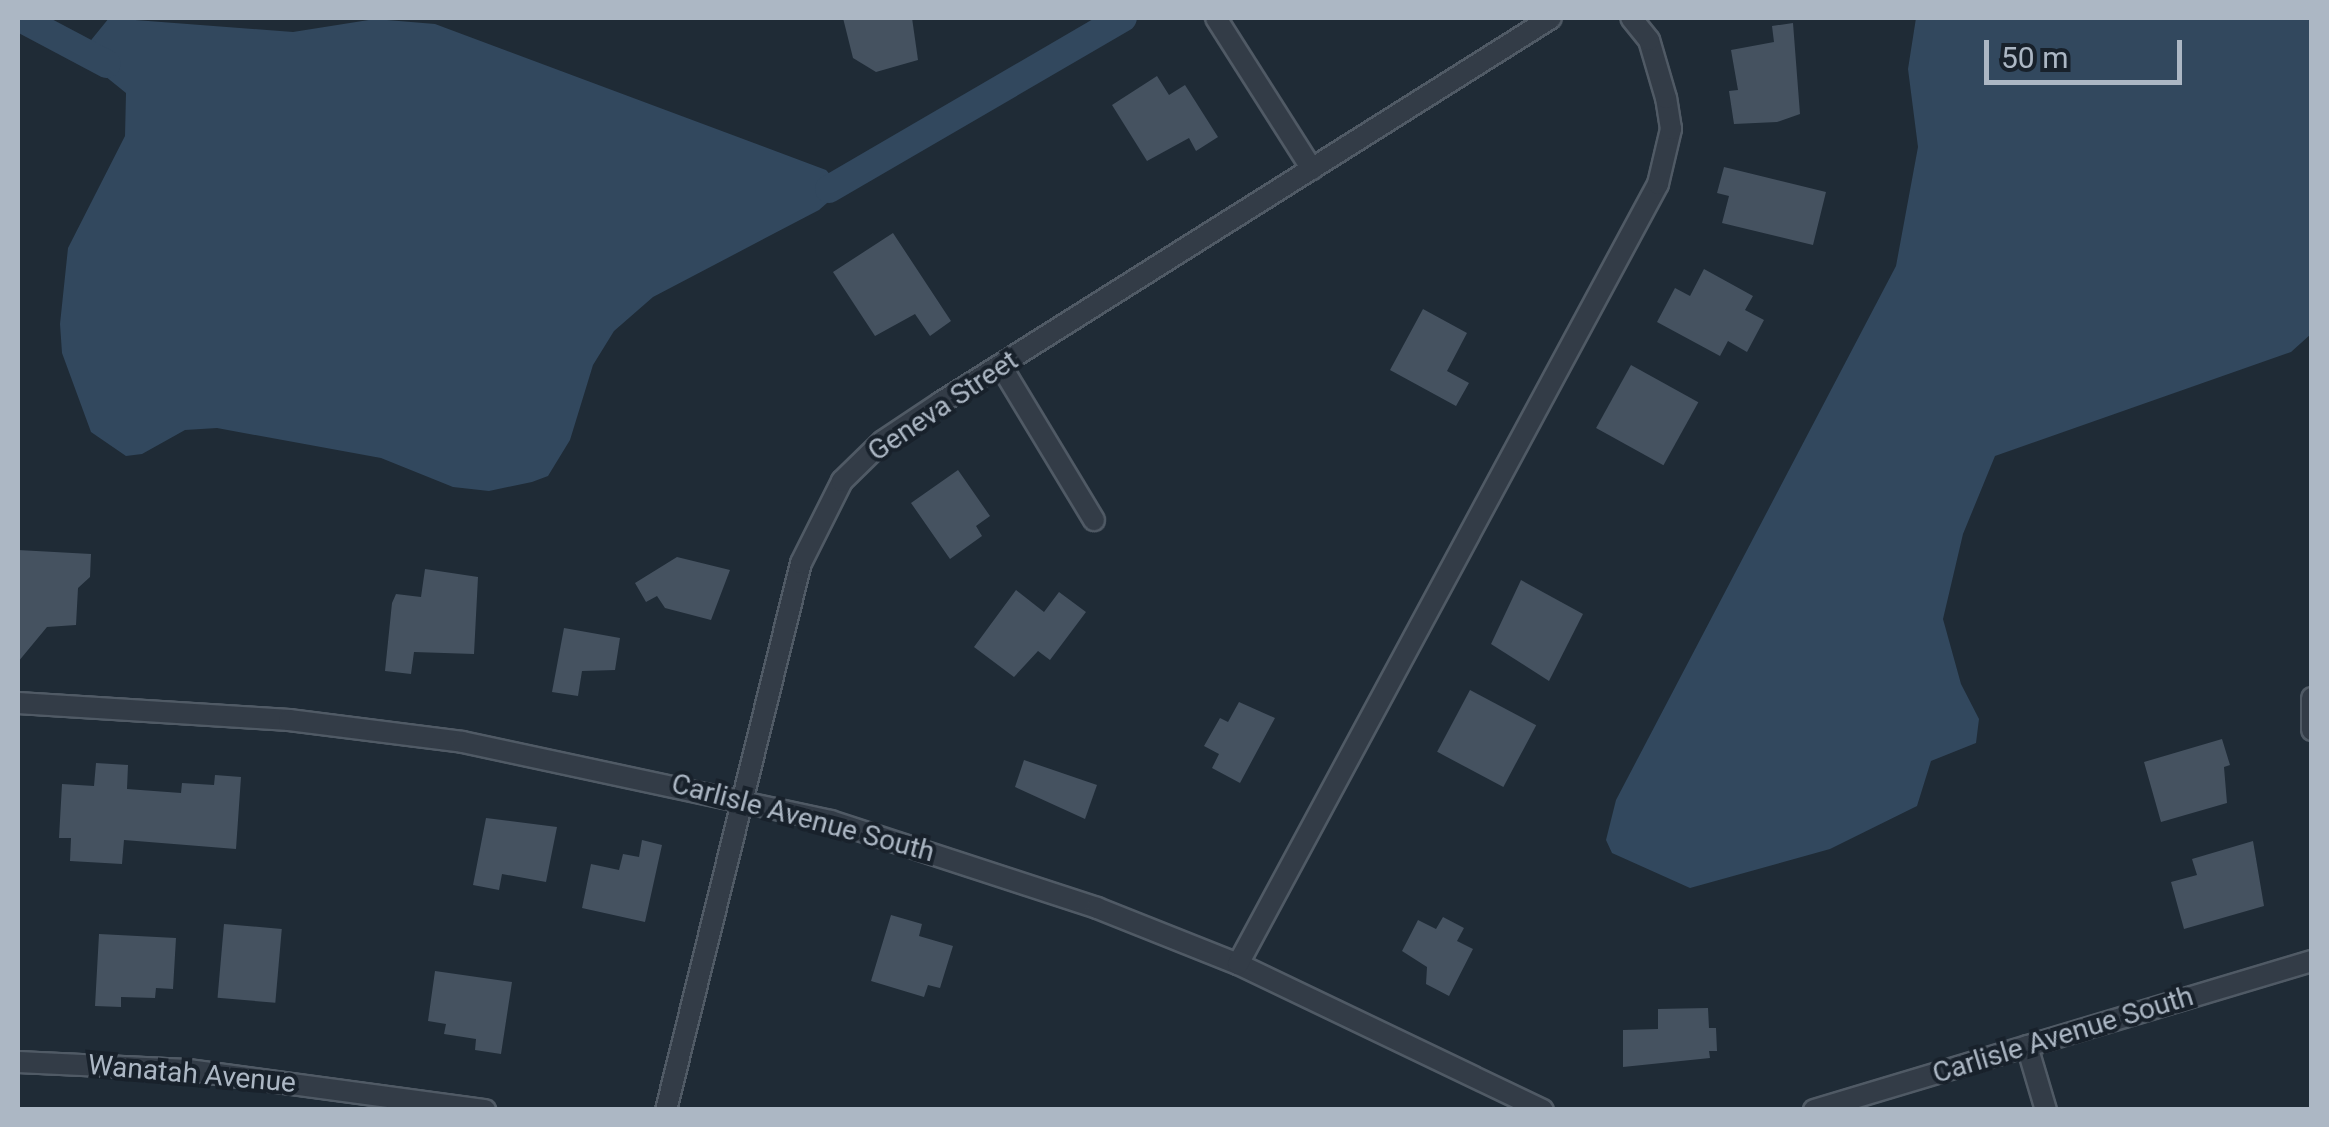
<!DOCTYPE html>
<style>
body{margin:0}
#map{position:relative;width:2329px;height:1127px;overflow:hidden;background:#1f2b36;font-family:Roboto,sans-serif}
div>[style]{position:absolute}
[style*='--x']{left:calc(var(--x)*1px);top:calc(var(--y)*1px);width:calc(var(--w)*1px);rotate:calc(var(--a)*1deg)}
.water>*{inset:0;background:#32485e}
.canal>*{height:28px;margin:-14px;padding:0 14px;transform-origin:14px;border-radius:14px;background:#32485e}
.building>*{inset:0;background:#455260;transform-origin:0 0}
.roads{filter:drop-shadow(2px 0 #505a65) drop-shadow(-2px 0 #505a65) drop-shadow(0 2px #505a65) drop-shadow(0 -2px #505a65)}
.minor>*{height:20px;margin:-10px;padding:0 10px;transform-origin:10px;border-radius:10px;background:#333c47}
span{translate:-50% -50%;white-space:nowrap;text-align:center;line-height:1.15;-webkit-text-stroke:8px #18212b;paint-order:stroke}
.street-label{font-size:28px;color:#acb7c4}
.frame{position:absolute;inset:0;border:20px solid #acb7c4;pointer-events:none}
.scale{position:absolute;left:1984px;top:40px;width:198px;height:45px;box-sizing:border-box;border:5px solid #acb7c4;border-top:0;padding-left:12px;font-size:30px;line-height:35px;white-space:nowrap;color:#acb7c4;-webkit-text-stroke:8px #18212b;paint-order:stroke}
</style>
<div id="map">
<div class="water">
<i style="clip-path:polygon(109px 18px,293px 32px,375px 19px,435px 24px,826px 170px,843px 189px,819px 210px,653px 297px,614px 331px,593px 365px,570px 440px,548px 476px,532px 482px,489px 491px,453px 487px,381px 458px,217px 428px,185px 430px,142px 454px,126px 456px,91px 432px,62px 353px,60px 324px,68px 248px,125px 136px,126px 93px,79px 55px)"></i>
<i style="clip-path:polygon(1916px 18px,2311px 18px,2311px 334px,2291px 352px,1995px 456px,1963px 534px,1943px 619px,1961px 684px,1979px 719px,1976px 743px,1931px 761px,1917px 806px,1830px 849px,1690px 888px,1612px 853px,1606px 840px,1616px 800px,1896px 266px,1918px 147px,1908px 69px)"></i>
</div>
<div class="canal">
<i style="--x:20;--y:18;--w:98;--a:27.9"></i>
<i style="--x:829;--y:189;--w:340;--a:-30.2"></i>
</div>
<div class="building">
<i style="clip-path:polygon(843px 18px,912px 18px,918px 60px,876px 72px,853px 58px)"></i>
<i style="clip-path:polygon(1793px 23px,1800px 114px,1777px 122px,1734px 124px,1729px 91px,1738px 90px,1731px 50px,1774px 42px,1772px 26px)"></i>
<i style="clip-path:polygon(1157px 76px,1169px 95px,1185px 85px,1218px 137px,1196px 151px,1189px 138px,1147px 161px,1112px 105px)"></i>
<i style="clip-path:polygon(1724px 167px,1826px 192px,1813px 245px,1722px 223px,1729px 196px,1717px 193px)"></i>
<i style="clip-path:polygon(893px 233px,951px 321px,930px 336px,915px 314px,875px 336px,833px 272px)"></i>
<i style="clip-path:polygon(1704px 269px,1753px 296px,1745px 310px,1764px 320px,1747px 352px,1728px 341px,1720px 356px,1657px 322px,1675px 288px,1690px 296px)"></i>
<i style="clip-path:polygon(1423px 309px,1467px 333px,1447px 371px,1469px 383px,1456px 406px,1390px 370px)"></i>
<i style="left:1631px;top:365px;width:77px;height:72px;rotate:29deg"></i>
<i style="clip-path:polygon(958px 470px,990px 516px,976px 526px,982px 536px,950px 559px,911px 503px)"></i>
<i style="clip-path:polygon(18px 550px,91px 554px,90px 577px,78px 588px,76px 625px,47px 627px,18px 662px)"></i>
<i style="clip-path:polygon(677px 557px,730px 570px,711px 620px,665px 608px,657px 596px,646px 602px,635px 583px)"></i>
<i style="clip-path:polygon(425px 569px,478px 577px,474px 654px,414px 652px,411px 674px,385px 671px,392px 603px,396px 594px,421px 597px)"></i>
<i style="clip-path:polygon(1521px 580px,1583px 614px,1549px 681px,1491px 644px)"></i>
<i style="clip-path:polygon(1016px 590px,1044px 612px,1059px 592px,1086px 612px,1050px 660px,1038px 651px,1014px 677px,974px 647px)"></i>
<i style="clip-path:polygon(564px 628px,620px 638px,615px 670px,582px 671px,578px 696px,552px 692px)"></i>
<i style="left:1470px;top:690px;width:75px;height:70px;rotate:28deg"></i>
<i style="clip-path:polygon(1239px 702px,1275px 718px,1240px 783px,1212px 768px,1219px 754px,1204px 746px,1220px 718px,1228px 722px)"></i>
<i style="clip-path:polygon(2222px 739px,2230px 765px,2224px 767px,2227px 803px,2161px 822px,2144px 762px)"></i>
<i style="clip-path:polygon(1024px 760px,1097px 785px,1085px 819px,1015px 787px)"></i>
<i style="clip-path:polygon(96px 763px,128px 765px,127px 789px,181px 793px,182px 783px,214px 785px,215px 775px,241px 777px,236px 849px,124px 840px,122px 864px,70px 861px,71px 838px,59px 838px,62px 784px,94px 786px)"></i>
<i style="clip-path:polygon(486px 818px,557px 827px,546px 882px,502px 874px,499px 890px,473px 885px)"></i>
<i style="clip-path:polygon(642px 840px,662px 845px,645px 922px,582px 908px,591px 864px,619px 870px,623px 854px,639px 857px)"></i>
<i style="clip-path:polygon(2253px 841px,2264px 906px,2184px 929px,2171px 882px,2197px 875px,2192px 859px)"></i>
<i style="clip-path:polygon(891px 915px,922px 924px,919px 936px,953px 946px,940px 988px,928px 985px,924px 997px,871px 981px)"></i>
<i style="clip-path:polygon(1443px 917px,1464px 928px,1457px 941px,1473px 949px,1449px 996px,1426px 984px,1427px 967px,1402px 951px,1418px 920px,1436px 929px)"></i>
<i style="left:224px;top:924px;width:58px;height:74px;rotate:5deg"></i>
<i style="clip-path:polygon(99px 934px,176px 938px,173px 989px,156px 988px,155px 998px,121px 997px,121px 1007px,95px 1006px)"></i>
<i style="clip-path:polygon(435px 971px,512px 982px,501px 1054px,475px 1050px,476px 1039px,444px 1034px,446px 1024px,428px 1021px)"></i>
<i style="clip-path:polygon(1708px 1008px,1709px 1028px,1716px 1028px,1717px 1051px,1709px 1051px,1710px 1058px,1623px 1067px,1623px 1030px,1658px 1029px,1658px 1009px)"></i>
</div>
<div class="roads">
<div class="minor">
<i style="--x:1216;--y:18;--w:179;--a:57.6"></i>
<i style="--x:1001;--y:366;--w:180;--a:58.9"></i>
<i style="--x:2312;--y:698;--w:32;--a:90"></i>
<i style="--x:18;--y:703;--w:272;--a:3.6"></i>
<i style="--x:289;--y:720;--w:175;--a:7.2"></i>
<i style="--x:463;--y:742;--w:376;--a:12.1"></i>
<i style="--x:831;--y:821;--w:280;--a:18.1"></i>
<i style="--x:1097;--y:908;--w:152;--a:21.7"></i>
<i style="--x:1238;--y:964;--w:338;--a:25.6"></i>
<i style="--x:1238;--y:964;--w:886;--a:-61.7"></i>
<i style="--x:1658;--y:184;--w:57;--a:-76.7"></i>
<i style="--x:1671;--y:129;--w:31;--a:-99"></i>
<i style="--x:1666;--y:98;--w:60;--a:-106.3"></i>
<i style="--x:1649;--y:40;--w:28;--a:-129"></i>
<i style="--x:2027;--y:1046;--w:67;--a:73.5"></i>
<i style="--x:18;--y:1062;--w:170;--a:2.7"></i>
<i style="--x:188;--y:1070;--w:300;--a:7.7"></i>
<i style="--x:666;--y:1110;--w:563;--a:-76.14"></i>
<i style="--x:801;--y:563;--w:92;--a:-63.4"></i>
<i style="--x:842;--y:481;--w:57;--a:-44.3"></i>
<i style="--x:883;--y:441;--w:69;--a:-33.7"></i>
<i style="--x:940;--y:403;--w:722;--a:-32.22"></i>
<i style="--x:1814;--y:1110;--w:520;--a:-16.66"></i>
</div>
</div>
<div class="street-label">
<span style="left:943px;top:406px;rotate:-34deg">Geneva Street</span>
<span style="left:803px;top:818px;rotate:15deg">Carlisle Avenue South</span>
<span style="left:2063px;top:1035px;rotate:-17deg">Carlisle Avenue South</span>
<span style="left:192px;top:1074px;rotate:5deg">Wanatah Avenue</span>
</div>
<div class="frame"></div>
<div class="scale">50 m</div>
</div>
